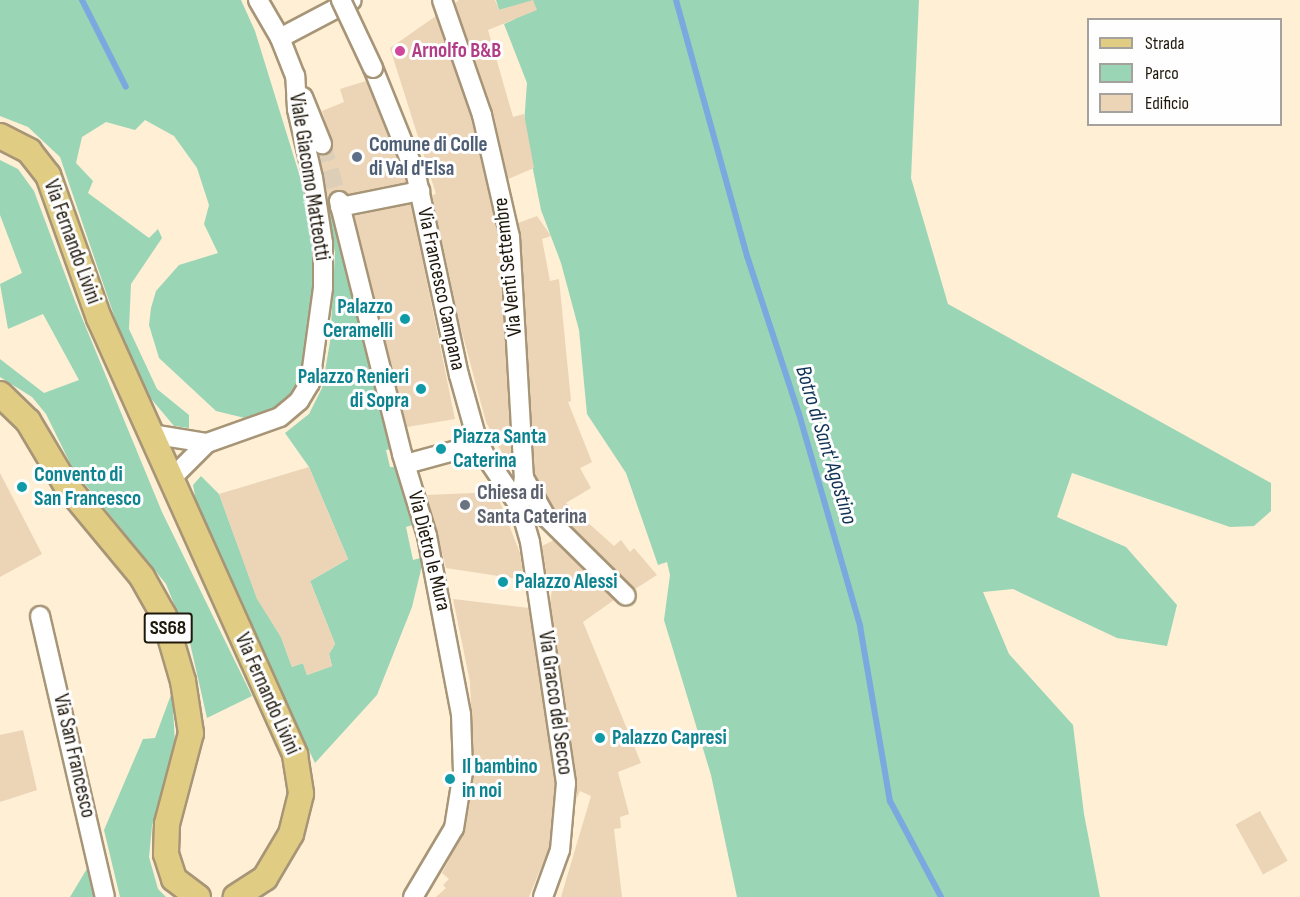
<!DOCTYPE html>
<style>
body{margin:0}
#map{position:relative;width:1300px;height:897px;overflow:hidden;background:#feefd5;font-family:"Sofia Sans Condensed",sans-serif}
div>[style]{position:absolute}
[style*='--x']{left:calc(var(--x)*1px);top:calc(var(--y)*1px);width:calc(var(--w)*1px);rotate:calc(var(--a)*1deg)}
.green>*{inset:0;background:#9ad5b6}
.stream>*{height:6px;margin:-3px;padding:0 3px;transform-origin:3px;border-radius:3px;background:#79a9de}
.building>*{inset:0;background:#ecd4b7;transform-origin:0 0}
.minor-tunnel>*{height:18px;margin-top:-9px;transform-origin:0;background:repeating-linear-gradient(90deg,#ddcfb7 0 18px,transparent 0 27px)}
.roads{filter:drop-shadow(2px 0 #a79577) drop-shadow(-2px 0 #a79577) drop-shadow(0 2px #a79577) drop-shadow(0 -2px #a79577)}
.minor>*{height:18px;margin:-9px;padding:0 9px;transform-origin:9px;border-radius:9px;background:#fff}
.major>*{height:24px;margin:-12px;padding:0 12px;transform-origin:12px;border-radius:12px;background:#e0cc82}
.bridges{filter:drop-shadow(2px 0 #a79577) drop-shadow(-2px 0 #a79577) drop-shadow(0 2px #a79577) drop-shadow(0 -2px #a79577)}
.minor-bridge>*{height:18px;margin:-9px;padding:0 9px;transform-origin:9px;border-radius:9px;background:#fff}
.dots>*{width:16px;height:16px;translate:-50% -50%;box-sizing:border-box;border:3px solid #fefefe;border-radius:50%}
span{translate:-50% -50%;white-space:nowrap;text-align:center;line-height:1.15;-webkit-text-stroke:6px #fefefe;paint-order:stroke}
.shield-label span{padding:2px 4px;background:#fefefe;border:2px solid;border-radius:4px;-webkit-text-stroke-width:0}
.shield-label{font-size:20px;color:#1f180c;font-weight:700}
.hotel-label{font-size:21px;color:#b23c85;font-weight:700}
.left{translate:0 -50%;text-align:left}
.service-label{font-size:21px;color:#4e5e75;font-weight:700}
.street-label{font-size:21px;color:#1f180c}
.culture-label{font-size:21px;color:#0d838f;font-weight:700}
.right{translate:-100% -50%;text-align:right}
.worship-label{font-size:21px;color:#5b616d;font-weight:700}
.water-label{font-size:22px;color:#0f3255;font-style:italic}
.legend{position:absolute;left:1087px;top:18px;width:195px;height:108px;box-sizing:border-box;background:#fefefe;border:2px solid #a5a29d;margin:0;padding:8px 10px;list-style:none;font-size:18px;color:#1f180c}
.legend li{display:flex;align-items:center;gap:12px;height:30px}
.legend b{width:30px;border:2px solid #a5a29d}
</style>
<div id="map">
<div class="green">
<i style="clip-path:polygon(0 0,241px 0,255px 31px,309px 206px,314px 239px,316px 284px,300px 389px,274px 411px,249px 419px,216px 411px,159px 358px,149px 325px,151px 308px,156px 291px,179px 265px,218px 253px,204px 224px,209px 205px,197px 168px,174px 136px,145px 120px,135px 130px,106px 122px,82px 137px,76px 163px,93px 181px,88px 193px,149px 238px,158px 229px,162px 238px,131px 284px,129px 329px,157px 389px,189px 415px,189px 428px,174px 426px,148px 395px,122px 339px,60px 157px,28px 127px,0 116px)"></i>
<i style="clip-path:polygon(496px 0,919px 0,911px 178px,948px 304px,1271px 483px,1271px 511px,1254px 526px,1230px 527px,1072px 473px,1057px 517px,1126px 547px,1177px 605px,1167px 646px,1117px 638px,1013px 589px,983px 592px,1009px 654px,1073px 725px,1084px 814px,1100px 897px,737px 897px,711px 775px,664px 620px,670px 575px,667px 562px,658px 565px,626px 473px,587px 414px,579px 330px,561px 263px,541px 210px,524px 124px,527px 83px,504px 24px,515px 19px,510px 7px,499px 10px)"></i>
<i style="clip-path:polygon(0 160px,18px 169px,34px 191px,75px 301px,162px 512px,252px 696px,207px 718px,190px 643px,166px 584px,73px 469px,46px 414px,32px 397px,0 377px,0 359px,44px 393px,79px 380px,43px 314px,8px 329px,0 284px,22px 273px,0 215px)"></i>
<i style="clip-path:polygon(334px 207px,392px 449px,386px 450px,390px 467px,397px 467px,416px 524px,406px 527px,413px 560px,424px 557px,412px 607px,377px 695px,315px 763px,244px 613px,196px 501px,193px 485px,201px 476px,219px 494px,257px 598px,281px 637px,292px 667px,303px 663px,307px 675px,332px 666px,329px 654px,335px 644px,310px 581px,348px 559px,309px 467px,285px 433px,309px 414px,322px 388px,330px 342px,335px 253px,327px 209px)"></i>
<i style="clip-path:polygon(172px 692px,175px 743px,152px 826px,149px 857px,158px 889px,166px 897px,120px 897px,104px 830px,143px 739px,155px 738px)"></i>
<i style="clip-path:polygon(91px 862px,99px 897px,70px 897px)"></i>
</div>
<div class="stream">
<i style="--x:82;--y:0;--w:97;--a:63.2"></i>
<i style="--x:676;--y:0;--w:266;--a:74.5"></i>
<i style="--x:747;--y:256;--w:166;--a:71.8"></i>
<i style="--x:799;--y:414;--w:221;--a:73.9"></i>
<i style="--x:860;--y:626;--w:178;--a:80.3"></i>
<i style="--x:890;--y:801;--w:109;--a:62"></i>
</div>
<div class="building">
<i style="clip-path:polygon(459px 0,495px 0,499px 10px,533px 0,537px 10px,488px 30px,513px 117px,524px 114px,534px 168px,508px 179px,493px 111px,455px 3px)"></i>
<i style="clip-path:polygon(436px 16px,471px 118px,499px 239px,513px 474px,486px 422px,460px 325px,432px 195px,436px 194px,390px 48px)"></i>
<i style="clip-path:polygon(366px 81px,406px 182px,348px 194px,337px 190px,328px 202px,319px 155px,327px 154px,333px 145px,322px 111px,344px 102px,340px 89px)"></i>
<i style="clip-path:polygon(411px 204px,455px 419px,407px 427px,354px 216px)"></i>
<i style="clip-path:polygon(537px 216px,551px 236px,542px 239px,550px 281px,559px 279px,571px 401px,568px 402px,592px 462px,580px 468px,591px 488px,566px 503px,614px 546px,621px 540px,630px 552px,634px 548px,657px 575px,635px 589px,555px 510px,535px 475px,518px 223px)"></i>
<i style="clip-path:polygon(309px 467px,348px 559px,310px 581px,335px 644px,329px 654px,332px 666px,307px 675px,303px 663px,292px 667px,281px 637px,257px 599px,219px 494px)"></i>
<i style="clip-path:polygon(0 473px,42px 554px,0 577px)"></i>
<i style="clip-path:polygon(496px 492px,520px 553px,524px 580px,446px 568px,427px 495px)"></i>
<i style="clip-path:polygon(554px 540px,614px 600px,583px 622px,641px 763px,618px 772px,629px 814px,620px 817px,621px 828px,614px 829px,622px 897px,561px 897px,591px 796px,580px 791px,576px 800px,577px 781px,550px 602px,553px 584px,548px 583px,542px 546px)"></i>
<i style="clip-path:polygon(453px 599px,529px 608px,555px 783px,549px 848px,529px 897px,436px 897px,446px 888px,443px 885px,449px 879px,442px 873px,465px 830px,474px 772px,470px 682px)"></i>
<i style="clip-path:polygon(23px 730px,37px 790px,0 802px,0 735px)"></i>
<i style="left:1260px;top:811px;width:57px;height:28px;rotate:61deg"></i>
</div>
<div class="minor-tunnel">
<i style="--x:322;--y:144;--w:59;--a:73.4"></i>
</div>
<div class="roads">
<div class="minor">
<i style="--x:258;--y:0;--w:44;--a:59.9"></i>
<i style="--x:442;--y:0;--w:122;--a:70.8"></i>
<i style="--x:482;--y:115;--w:125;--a:77.1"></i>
<i style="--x:510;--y:237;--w:240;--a:86.7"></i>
<i style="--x:524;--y:477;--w:30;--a:98"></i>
<i style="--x:373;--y:68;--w:115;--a:68.1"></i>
<i style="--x:416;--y:175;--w:205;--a:77.9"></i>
<i style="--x:459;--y:375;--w:63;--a:74.4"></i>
<i style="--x:476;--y:436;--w:23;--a:65"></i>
<i style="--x:486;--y:457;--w:60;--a:55.8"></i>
<i style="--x:520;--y:507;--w:36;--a:74"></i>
<i style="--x:530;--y:542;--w:244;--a:81.5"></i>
<i style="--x:566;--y:783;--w:67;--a:95.1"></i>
<i style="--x:560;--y:850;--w:50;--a:109.9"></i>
<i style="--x:303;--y:97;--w:51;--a:68"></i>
<i style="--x:339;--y:201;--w:261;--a:76"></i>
<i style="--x:402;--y:454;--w:86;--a:73"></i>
<i style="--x:427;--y:536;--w:181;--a:79.2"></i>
<i style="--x:461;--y:714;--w:58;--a:88"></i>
<i style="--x:463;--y:772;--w:57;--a:99.1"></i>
<i style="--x:454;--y:828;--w:80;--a:120.7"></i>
<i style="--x:340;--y:207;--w:82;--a:-11.3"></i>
<i style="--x:151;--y:434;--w:57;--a:9.1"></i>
<i style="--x:406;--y:464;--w:76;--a:-15.3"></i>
<i style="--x:524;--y:478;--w:45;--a:60.6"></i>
<i style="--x:546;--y:517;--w:112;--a:44.6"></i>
<i style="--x:170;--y:480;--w:52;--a:-45"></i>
<i style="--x:207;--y:443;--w:77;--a:-19.6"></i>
<i style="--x:280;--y:417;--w:25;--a:-40"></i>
<i style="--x:299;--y:401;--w:21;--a:-59"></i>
<i style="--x:310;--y:383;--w:96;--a:-82.2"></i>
<i style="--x:323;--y:288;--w:45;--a:-90"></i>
<i style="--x:323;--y:243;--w:66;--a:-98.7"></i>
<i style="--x:313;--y:178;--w:71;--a:-103.1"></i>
<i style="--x:297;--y:109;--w:33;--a:-93"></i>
<i style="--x:295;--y:76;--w:41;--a:-111.5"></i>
<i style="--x:280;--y:38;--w:81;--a:-27.8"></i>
<i style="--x:40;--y:616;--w:288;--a:77"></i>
</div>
<div class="major">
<i style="--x:0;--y:136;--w:33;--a:27"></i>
<i style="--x:29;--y:151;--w:31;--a:52"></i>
<i style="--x:48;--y:175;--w:152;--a:70.4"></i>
<i style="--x:99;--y:318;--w:479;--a:65.8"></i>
<i style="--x:295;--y:755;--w:39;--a:81"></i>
<i style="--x:301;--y:794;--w:41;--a:104"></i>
<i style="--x:291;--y:834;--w:51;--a:120.6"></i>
<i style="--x:265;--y:878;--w:35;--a:147"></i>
<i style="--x:0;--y:394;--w:39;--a:44"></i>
<i style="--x:28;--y:421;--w:74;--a:59.3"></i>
<i style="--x:66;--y:485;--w:119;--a:50.4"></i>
<i style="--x:142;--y:577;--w:45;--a:60.6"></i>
<i style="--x:164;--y:616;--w:68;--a:73.7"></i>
<i style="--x:183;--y:681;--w:53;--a:81.3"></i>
<i style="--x:191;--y:733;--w:94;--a:104.8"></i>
<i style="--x:167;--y:824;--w:30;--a:92"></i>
<i style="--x:166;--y:854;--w:26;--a:72"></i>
<i style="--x:174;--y:879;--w:30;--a:37"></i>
</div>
</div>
<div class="bridges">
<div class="minor-bridge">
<i style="--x:341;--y:0;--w:75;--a:64.8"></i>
</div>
</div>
<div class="dots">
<i style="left:400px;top:51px;background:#d1479c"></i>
<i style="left:357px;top:157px;background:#5c6f8a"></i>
<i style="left:405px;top:319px;background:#0f9aa8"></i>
<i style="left:421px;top:389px;background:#0f9aa8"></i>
<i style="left:441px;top:449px;background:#0f9aa8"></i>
<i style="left:22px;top:487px;background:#0f9aa8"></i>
<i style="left:465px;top:505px;background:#6b7280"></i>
<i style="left:503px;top:582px;background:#0f9aa8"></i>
<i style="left:600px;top:738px;background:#0f9aa8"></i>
<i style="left:450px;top:779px;background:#0f9aa8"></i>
</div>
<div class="shield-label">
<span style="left:168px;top:628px">SS68</span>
</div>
<div class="hotel-label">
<span class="left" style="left:412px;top:51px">Arnolfo B&amp;B</span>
</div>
<div class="service-label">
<span class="left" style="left:369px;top:157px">Comune di Colle<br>di Val d'Elsa</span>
</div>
<div class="street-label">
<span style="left:309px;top:177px;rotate:81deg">Viale Giacomo Matteotti</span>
<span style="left:72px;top:242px;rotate:70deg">Via Fernando Livini</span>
<span style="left:508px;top:267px;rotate:-96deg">Via Venti Settembre</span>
<span style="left:441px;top:289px;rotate:78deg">Via Francesco Campana</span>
<span style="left:429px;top:551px;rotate:76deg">Via Dietro le Mura</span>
<span style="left:267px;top:694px;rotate:66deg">Via Fernando Livini</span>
<span style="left:555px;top:703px;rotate:82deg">Via Gracco del Secco</span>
<span style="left:74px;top:756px;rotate:77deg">Via San Francesco</span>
</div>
<div class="culture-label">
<span class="right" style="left:393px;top:319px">Palazzo<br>Ceramelli</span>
<span class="right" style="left:409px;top:389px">Palazzo Renieri<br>di Sopra</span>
<span class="left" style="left:453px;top:449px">Piazza Santa<br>Caterina</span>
<span class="left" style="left:34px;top:487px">Convento di<br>San Francesco</span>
<span class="left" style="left:515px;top:582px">Palazzo Alessi</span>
<span class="left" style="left:612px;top:738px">Palazzo Capresi</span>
<span class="left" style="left:462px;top:779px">Il bambino<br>in noi</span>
</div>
<div class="worship-label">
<span class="left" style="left:477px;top:505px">Chiesa di<br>Santa Caterina</span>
</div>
<div class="water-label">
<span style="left:826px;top:445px;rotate:73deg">Botro di Sant' Agostino</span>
</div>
<ul class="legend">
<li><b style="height:8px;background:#e0cc82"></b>Strada</li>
<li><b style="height:16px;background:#9ad5b6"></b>Parco</li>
<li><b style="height:16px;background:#ecd4b7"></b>Edificio</li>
</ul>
</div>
